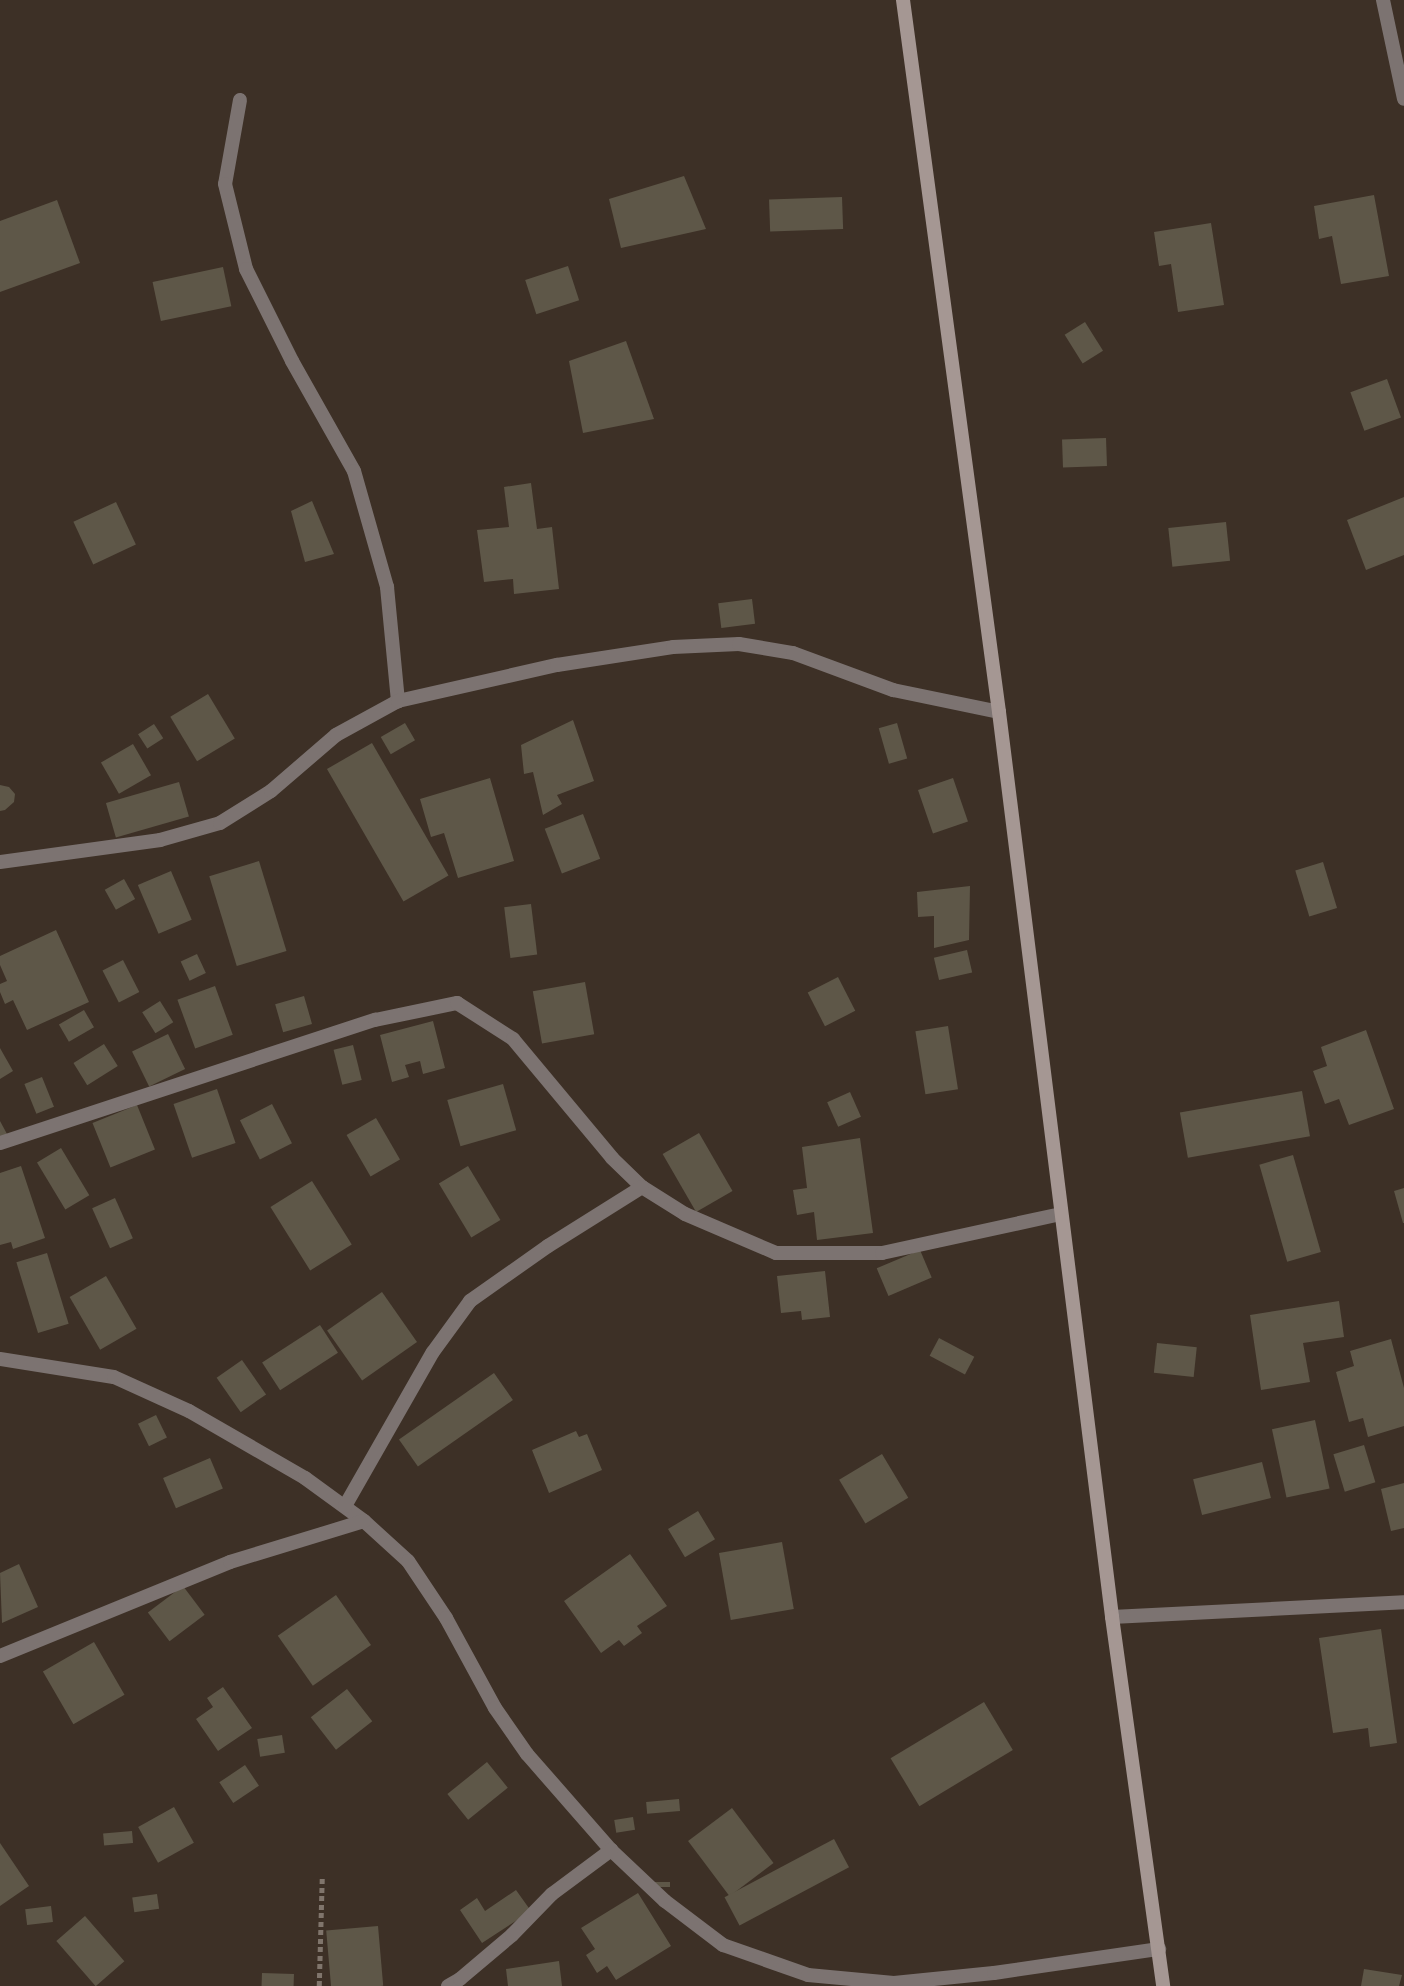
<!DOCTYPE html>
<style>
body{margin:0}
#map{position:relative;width:1404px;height:1986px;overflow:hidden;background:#3d3026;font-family:Rubik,sans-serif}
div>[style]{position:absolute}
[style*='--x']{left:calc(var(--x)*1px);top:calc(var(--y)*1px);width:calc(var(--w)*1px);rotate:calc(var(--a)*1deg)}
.building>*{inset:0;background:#5e5748;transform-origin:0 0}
.path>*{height:4.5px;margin-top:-2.25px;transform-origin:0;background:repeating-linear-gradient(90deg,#80756c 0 5px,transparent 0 8.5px)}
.street>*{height:14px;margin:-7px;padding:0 7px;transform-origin:7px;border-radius:7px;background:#7c7371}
.secondary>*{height:14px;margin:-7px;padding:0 7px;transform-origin:7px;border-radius:7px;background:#a59793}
span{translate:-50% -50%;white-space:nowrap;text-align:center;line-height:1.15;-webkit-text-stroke:5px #1f1915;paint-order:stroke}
</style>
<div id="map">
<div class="building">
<i style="clip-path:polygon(684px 176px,706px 229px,621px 248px,609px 199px)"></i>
<i style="clip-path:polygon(1374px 195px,1389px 276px,1341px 284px,1332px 236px,1319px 239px,1314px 206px)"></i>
<i style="left:842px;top:197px;width:32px;height:73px;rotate:88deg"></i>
<i style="clip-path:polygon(57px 200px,80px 263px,0 292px,0 221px)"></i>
<i style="clip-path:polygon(1211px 223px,1224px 305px,1178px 312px,1171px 264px,1159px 266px,1154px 232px)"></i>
<i style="left:568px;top:266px;width:36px;height:45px;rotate:72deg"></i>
<i style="left:223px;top:267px;width:40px;height:72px;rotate:78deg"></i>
<i style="left:1085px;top:322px;width:34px;height:24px;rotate:58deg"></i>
<i style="clip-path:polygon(626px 341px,654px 419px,583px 433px,569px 361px)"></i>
<i style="left:1387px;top:379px;width:41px;height:39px;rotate:70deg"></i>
<i style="left:1106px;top:438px;width:28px;height:44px;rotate:88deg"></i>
<i style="clip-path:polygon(531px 483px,537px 529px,552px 527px,559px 589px,514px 594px,513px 579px,484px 582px,477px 530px,509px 527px,504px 487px)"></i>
<i style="clip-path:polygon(1404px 497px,1404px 555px,1366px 570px,1347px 520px)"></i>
<i style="clip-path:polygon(312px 501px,334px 554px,305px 562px,291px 511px)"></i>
<i style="left:116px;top:502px;width:47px;height:47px;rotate:65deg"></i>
<i style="left:1226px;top:522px;width:39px;height:58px;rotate:84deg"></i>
<i style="left:752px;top:599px;width:25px;height:34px;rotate:83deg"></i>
<i style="left:208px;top:694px;width:52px;height:44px;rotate:59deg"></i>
<i style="clip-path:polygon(573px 720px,594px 781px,557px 795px,562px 804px,543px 815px,533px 772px,524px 774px,521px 745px)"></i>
<i style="left:405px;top:723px;width:20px;height:28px;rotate:60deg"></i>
<i style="left:897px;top:723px;width:37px;height:19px;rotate:74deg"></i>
<i style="left:154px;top:724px;width:17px;height:19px;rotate:57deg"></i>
<i style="left:372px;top:743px;width:153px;height:52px;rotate:60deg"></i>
<i style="left:133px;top:744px;width:36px;height:37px;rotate:60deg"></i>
<i style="clip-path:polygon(490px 778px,514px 861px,458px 878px,444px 833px,431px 837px,420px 799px)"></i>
<i style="left:953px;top:778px;width:46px;height:37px;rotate:71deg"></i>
<i style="left:179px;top:782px;width:36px;height:76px;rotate:74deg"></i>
<i style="clip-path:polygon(0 785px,9px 787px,15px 794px,14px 802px,5px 810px,0 811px)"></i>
<i style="left:583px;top:814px;width:48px;height:41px;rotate:69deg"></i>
<i style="left:259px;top:861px;width:94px;height:52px;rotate:73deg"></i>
<i style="left:1323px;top:862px;width:48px;height:29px;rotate:73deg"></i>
<i style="left:171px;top:871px;width:53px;height:36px;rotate:67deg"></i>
<i style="left:124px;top:879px;width:23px;height:22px;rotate:61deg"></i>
<i style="clip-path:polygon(970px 886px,969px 940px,934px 948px,934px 916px,918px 917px,917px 892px)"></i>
<i style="left:531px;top:904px;width:51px;height:27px;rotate:83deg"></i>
<i style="clip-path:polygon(56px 930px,89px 1002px,27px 1030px,13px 1000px,5px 1004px,0 992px,0 984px,7px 981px,0 965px,0 956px)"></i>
<i style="left:967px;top:950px;width:23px;height:34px;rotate:77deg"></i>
<i style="left:197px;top:954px;width:21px;height:18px;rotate:65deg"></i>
<i style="left:123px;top:960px;width:36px;height:23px;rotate:63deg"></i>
<i style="left:838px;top:977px;width:38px;height:34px;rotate:63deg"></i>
<i style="left:585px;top:982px;width:53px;height:53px;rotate:80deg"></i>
<i style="left:215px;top:986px;width:52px;height:40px;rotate:70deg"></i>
<i style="left:304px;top:996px;width:29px;height:30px;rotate:74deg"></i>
<i style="left:160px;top:1001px;width:25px;height:21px;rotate:58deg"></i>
<i style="left:84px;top:1010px;width:20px;height:29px;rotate:60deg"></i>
<i style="clip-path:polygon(433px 1021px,445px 1068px,423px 1074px,420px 1061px,405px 1065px,409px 1077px,392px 1082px,380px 1035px)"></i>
<i style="left:948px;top:1026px;width:64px;height:33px;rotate:81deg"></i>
<i style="clip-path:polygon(1366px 1030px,1394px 1109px,1349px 1125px,1339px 1099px,1325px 1104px,1313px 1071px,1327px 1066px,1321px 1047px)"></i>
<i style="left:168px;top:1034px;width:39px;height:40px;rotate:64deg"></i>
<i style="left:104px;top:1044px;width:26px;height:36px;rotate:58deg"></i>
<i style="left:353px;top:1045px;width:36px;height:20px;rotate:76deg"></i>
<i style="clip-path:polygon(0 1048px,13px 1071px,0 1079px)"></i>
<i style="left:42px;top:1077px;width:32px;height:19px;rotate:68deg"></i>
<i style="left:503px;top:1084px;width:48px;height:58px;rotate:74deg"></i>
<i style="left:217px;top:1089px;width:57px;height:46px;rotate:71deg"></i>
<i style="left:1302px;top:1091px;width:46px;height:124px;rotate:80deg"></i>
<i style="left:850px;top:1092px;width:27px;height:25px;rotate:66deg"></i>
<i style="left:272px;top:1104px;width:44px;height:36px;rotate:63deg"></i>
<i style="left:137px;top:1105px;width:48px;height:48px;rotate:68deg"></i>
<i style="left:376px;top:1118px;width:48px;height:34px;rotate:60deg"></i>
<i style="clip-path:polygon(0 1121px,7px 1134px,0 1138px)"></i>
<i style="left:699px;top:1133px;width:67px;height:42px;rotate:60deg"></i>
<i style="clip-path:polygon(860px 1138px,873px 1233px,817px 1240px,814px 1212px,797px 1215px,793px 1190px,807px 1188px,802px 1147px)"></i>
<i style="left:61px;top:1148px;width:55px;height:28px;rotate:59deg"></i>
<i style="left:1293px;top:1155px;width:101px;height:35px;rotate:74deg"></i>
<i style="clip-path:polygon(21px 1166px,45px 1238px,13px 1249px,11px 1242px,0 1245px,0 1173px)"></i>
<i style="left:468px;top:1166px;width:63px;height:34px;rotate:59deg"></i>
<i style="left:312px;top:1181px;width:75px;height:49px;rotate:58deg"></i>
<i style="clip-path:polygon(1404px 1188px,1404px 1223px,1403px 1223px,1394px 1191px)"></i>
<i style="left:115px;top:1198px;width:44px;height:25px;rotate:66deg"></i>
<i style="left:920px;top:1250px;width:30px;height:47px;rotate:67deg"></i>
<i style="left:47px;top:1253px;width:74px;height:32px;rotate:73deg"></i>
<i style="clip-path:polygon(825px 1271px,830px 1317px,802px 1320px,801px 1311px,781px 1313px,777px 1276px)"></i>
<i style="left:106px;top:1276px;width:61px;height:42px;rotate:60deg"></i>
<i style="left:382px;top:1292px;width:61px;height:67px;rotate:55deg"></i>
<i style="clip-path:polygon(1339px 1301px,1344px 1337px,1303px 1343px,1310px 1382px,1261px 1390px,1250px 1315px)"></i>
<i style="left:320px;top:1325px;width:33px;height:69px;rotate:57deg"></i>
<i style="left:939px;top:1338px;width:40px;height:20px;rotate:28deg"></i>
<i style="clip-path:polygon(1391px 1339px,1404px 1388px,1404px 1426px,1368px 1437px,1363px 1418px,1349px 1422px,1336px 1372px,1354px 1366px,1350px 1351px)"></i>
<i style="left:1157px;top:1343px;width:40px;height:30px;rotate:6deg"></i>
<i style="left:242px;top:1360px;width:42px;height:31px;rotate:55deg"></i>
<i style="left:494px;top:1373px;width:33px;height:116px;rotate:55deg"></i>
<i style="left:156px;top:1415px;width:25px;height:20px;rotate:64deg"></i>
<i style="left:1315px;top:1420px;width:70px;height:44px;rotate:78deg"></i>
<i style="clip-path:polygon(576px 1431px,579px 1437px,587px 1434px,602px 1470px,549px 1493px,532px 1450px)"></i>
<i style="left:1364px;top:1445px;width:39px;height:32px;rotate:73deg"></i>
<i style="left:882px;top:1454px;width:51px;height:50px;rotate:59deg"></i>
<i style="left:210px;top:1458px;width:33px;height:51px;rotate:67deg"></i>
<i style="left:1262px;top:1462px;width:37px;height:71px;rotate:76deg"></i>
<i style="clip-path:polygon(1404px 1483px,1404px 1528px,1391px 1531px,1381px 1489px)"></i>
<i style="left:698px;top:1511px;width:33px;height:35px;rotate:59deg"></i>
<i style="left:782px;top:1542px;width:68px;height:64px;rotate:80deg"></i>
<i style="clip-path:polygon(630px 1554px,667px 1606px,637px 1626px,642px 1633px,624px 1646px,619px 1640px,601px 1653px,564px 1601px)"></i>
<i style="clip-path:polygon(19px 1564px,38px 1607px,2px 1623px,0 1573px)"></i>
<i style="left:183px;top:1586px;width:36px;height:44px;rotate:53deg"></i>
<i style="left:336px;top:1595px;width:61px;height:71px;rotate:55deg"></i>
<i style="clip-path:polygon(1381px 1629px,1397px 1743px,1370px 1747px,1368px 1728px,1333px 1733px,1319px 1638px)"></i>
<i style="left:94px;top:1642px;width:61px;height:59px;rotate:60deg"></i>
<i style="clip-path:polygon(223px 1687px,252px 1728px,218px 1751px,196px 1719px,213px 1707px,207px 1698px)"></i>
<i style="left:347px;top:1689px;width:41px;height:46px;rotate:52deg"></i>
<i style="left:984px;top:1702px;width:56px;height:109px;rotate:59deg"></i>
<i style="left:282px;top:1735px;width:18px;height:25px;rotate:81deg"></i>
<i style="left:487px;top:1762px;width:33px;height:51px;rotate:51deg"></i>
<i style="left:245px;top:1765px;width:25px;height:31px;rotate:56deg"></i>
<i style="left:679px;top:1799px;width:12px;height:33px;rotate:85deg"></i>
<i style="left:174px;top:1807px;width:41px;height:41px;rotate:61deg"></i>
<i style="left:732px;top:1808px;width:69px;height:55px;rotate:53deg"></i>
<i style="left:633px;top:1817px;width:13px;height:19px;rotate:81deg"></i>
<i style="left:132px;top:1831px;width:12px;height:29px;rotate:85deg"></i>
<i style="left:834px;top:1839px;width:32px;height:124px;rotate:62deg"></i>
<i style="clip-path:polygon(0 1843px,29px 1886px,0 1906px)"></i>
<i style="left:670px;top:1882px;width:5px;height:15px;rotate:90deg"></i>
<i style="clip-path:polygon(516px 1890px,531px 1911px,482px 1943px,460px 1910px,477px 1898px,485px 1911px)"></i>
<i style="clip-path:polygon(638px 1893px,671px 1946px,616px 1980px,607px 1966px,597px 1973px,586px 1955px,595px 1949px,581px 1928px)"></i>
<i style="left:157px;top:1894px;width:15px;height:25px;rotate:82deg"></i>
<i style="left:51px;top:1906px;width:16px;height:26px;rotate:83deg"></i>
<i style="left:85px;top:1916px;width:60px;height:38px;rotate:49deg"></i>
<i style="left:378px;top:1926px;width:60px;height:52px;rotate:85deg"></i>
<i style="clip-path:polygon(559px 1961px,562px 1986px,508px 1986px,506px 1969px)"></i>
<i style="clip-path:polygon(1364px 1969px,1402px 1975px,1399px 1986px,1361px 1986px)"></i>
<i style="left:262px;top:1973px;width:32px;height:13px;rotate:2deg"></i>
</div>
<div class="path">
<i style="--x:319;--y:1986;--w:109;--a:-88.4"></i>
</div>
<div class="street">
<i style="--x:1383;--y:0;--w:101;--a:78"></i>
<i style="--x:240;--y:100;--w:85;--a:100.1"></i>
<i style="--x:225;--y:184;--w:88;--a:76.1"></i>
<i style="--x:246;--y:269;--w:103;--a:63.4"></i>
<i style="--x:292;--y:361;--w:126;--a:60.6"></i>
<i style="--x:354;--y:471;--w:121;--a:74.1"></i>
<i style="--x:387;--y:587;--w:115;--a:84.5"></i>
<i style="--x:0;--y:862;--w:162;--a:-7.8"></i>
<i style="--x:160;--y:840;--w:62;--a:-15.8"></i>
<i style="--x:220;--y:823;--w:60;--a:-32.1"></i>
<i style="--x:271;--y:791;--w:86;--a:-40.7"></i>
<i style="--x:336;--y:735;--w:71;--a:-28.7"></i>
<i style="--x:398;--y:701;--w:163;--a:-12.8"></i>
<i style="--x:557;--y:665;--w:117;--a:-8.8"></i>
<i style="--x:673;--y:647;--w:66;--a:-2.6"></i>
<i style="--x:739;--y:644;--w:55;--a:9.5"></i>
<i style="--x:793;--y:653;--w:107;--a:20.3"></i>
<i style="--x:893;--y:690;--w:108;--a:11.7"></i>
<i style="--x:0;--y:1143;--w:395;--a:-18.2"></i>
<i style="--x:375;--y:1020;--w:84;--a:-11.7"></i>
<i style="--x:457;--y:1003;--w:67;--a:32.7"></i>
<i style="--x:513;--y:1039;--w:155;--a:50.2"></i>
<i style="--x:612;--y:1158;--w:42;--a:44"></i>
<i style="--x:642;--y:1187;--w:51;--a:32.1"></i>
<i style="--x:685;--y:1214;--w:99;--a:23.2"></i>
<i style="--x:776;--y:1253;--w:106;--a:0"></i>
<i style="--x:882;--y:1253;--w:183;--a:-12.3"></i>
<i style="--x:0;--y:1359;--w:115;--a:9"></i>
<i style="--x:114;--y:1377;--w:82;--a:24.4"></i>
<i style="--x:189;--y:1411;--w:134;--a:30"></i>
<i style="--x:305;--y:1478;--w:73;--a:36.1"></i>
<i style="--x:364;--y:1521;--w:59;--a:42.3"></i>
<i style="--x:408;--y:1561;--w:69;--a:56.3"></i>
<i style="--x:446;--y:1618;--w:102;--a:61.4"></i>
<i style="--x:495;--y:1708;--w:56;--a:55.2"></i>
<i style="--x:527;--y:1754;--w:128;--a:48.8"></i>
<i style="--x:611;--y:1850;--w:74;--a:43.4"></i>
<i style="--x:665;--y:1901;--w:73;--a:37.2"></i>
<i style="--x:723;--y:1945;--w:90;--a:19.4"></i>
<i style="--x:808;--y:1975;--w:86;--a:5.3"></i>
<i style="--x:894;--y:1983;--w:100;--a:-5.7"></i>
<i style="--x:994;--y:1973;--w:167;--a:-8.3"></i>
<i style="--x:345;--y:1506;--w:177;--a:-60.3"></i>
<i style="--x:433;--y:1352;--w:63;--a:-54"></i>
<i style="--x:470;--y:1301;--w:95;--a:-35.2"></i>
<i style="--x:548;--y:1246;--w:111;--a:-32.1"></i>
<i style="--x:1112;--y:1617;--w:292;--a:-2.9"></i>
<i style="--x:0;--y:1656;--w:248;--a:-22.2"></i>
<i style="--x:230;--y:1562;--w:140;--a:-17"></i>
<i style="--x:448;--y:1986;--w:14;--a:-30"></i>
<i style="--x:460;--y:1979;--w:68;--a:-40.2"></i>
<i style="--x:512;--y:1935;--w:57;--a:-45.7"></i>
<i style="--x:552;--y:1894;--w:74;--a:-36.7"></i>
</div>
<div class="secondary">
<i style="--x:903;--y:0;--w:718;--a:82.32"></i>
<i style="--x:999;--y:712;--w:912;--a:82.88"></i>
<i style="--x:1112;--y:1617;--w:373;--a:82.1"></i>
</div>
</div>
